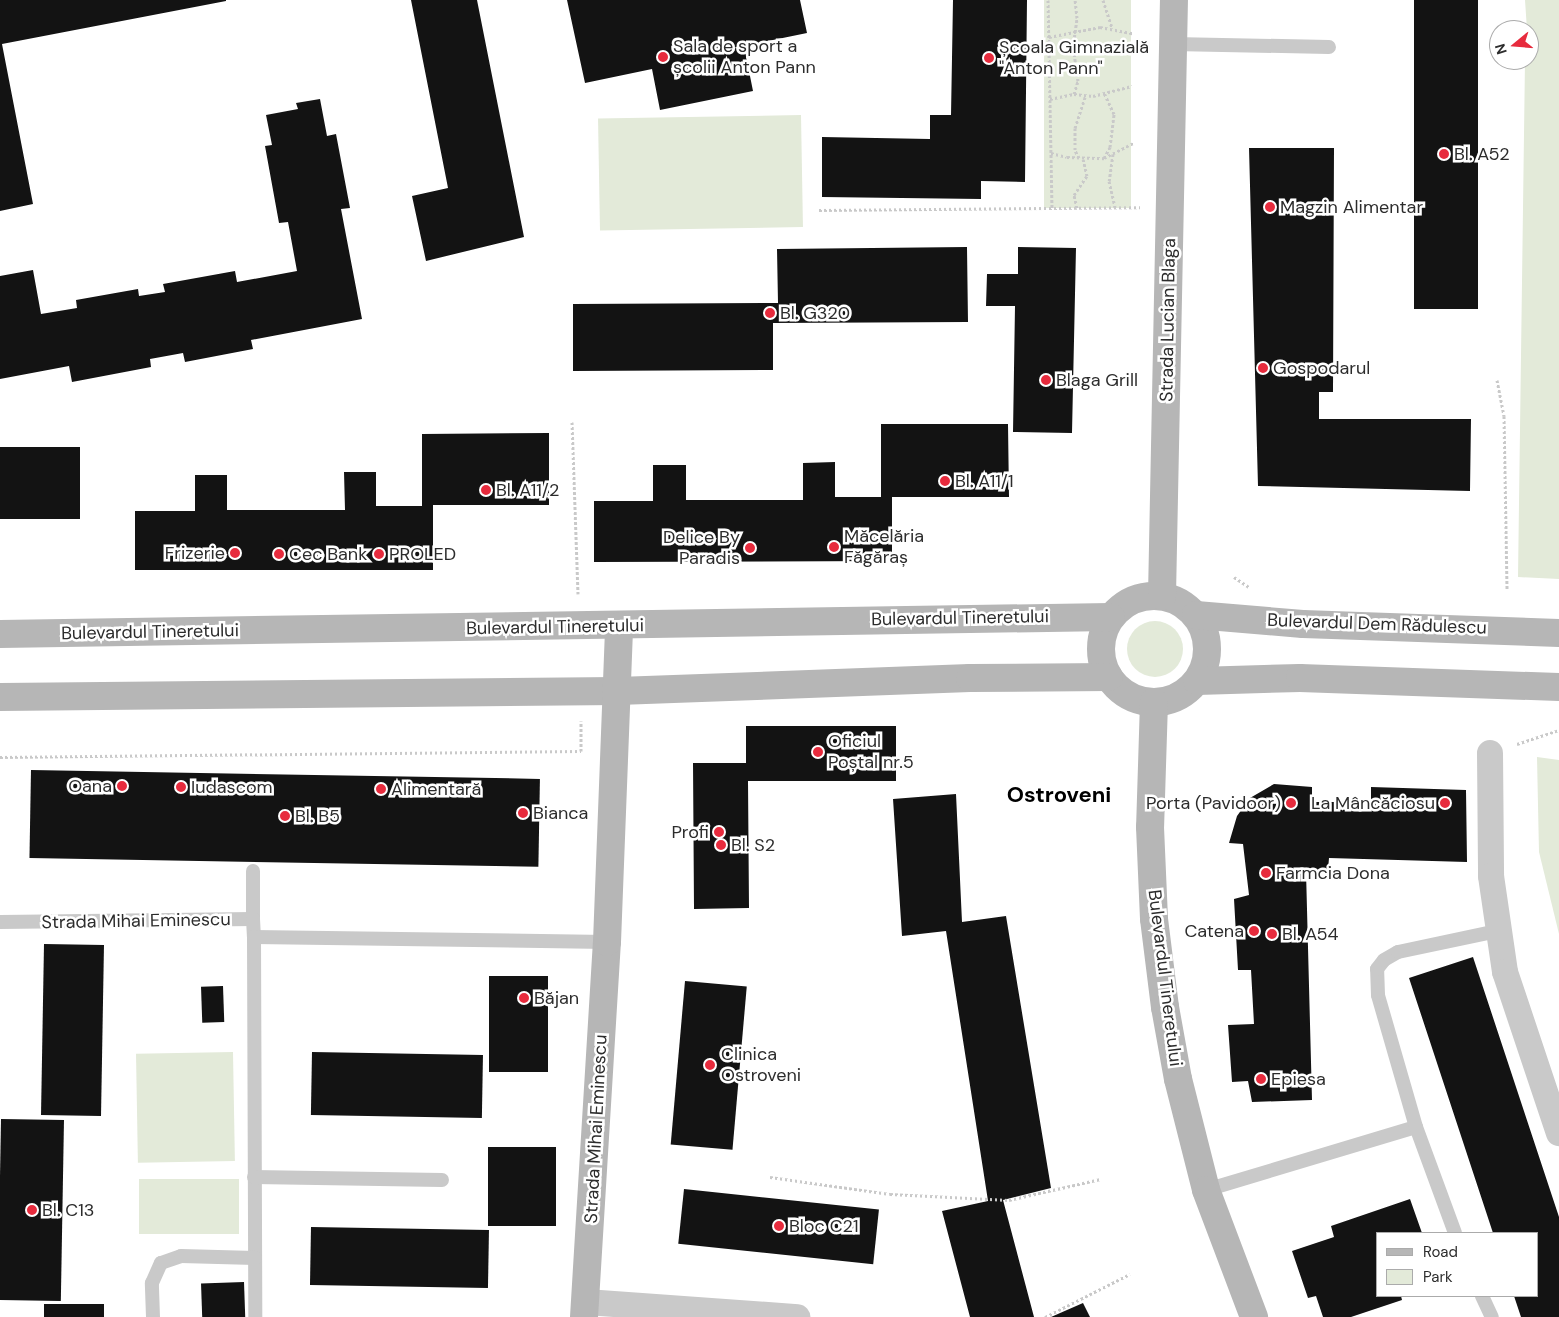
<!DOCTYPE html>
<meta charset="utf-8">
<style>
body{margin:0}
#map{position:relative;width:1559px;height:1317px;overflow:hidden;background:#fff;font-family:"DM Sans",sans-serif}
div>[style]{position:absolute}
[style*='--x']{left:calc(var(--x)*1px);top:calc(var(--y)*1px);width:calc(var(--w)*1px);rotate:calc(var(--a)*1deg)}
.green>*{inset:0;background:#e3ead9;transform-origin:0 0}
.round{border-radius:50%}
.building>*{inset:0;background:#131313;transform-origin:0 0}
.path>*{height:3px;margin-top:-1.5px;transform-origin:0;background:repeating-linear-gradient(90deg,#c9c9c9 0 2.5px,transparent 0 5px)}
.lane>*{height:14px;margin:-7px;padding:0 7px;transform-origin:7px;border-radius:7px;background:#c9c9c9}
.street>*{height:26px;margin:-13px;padding:0 13px;transform-origin:13px;border-radius:13px;background:#c9c9c9}
.secondary>*{height:28px;margin:-14px;padding:0 14px;transform-origin:14px;border-radius:14px;background:#b6b6b6}
.secondary>.ring{margin:-14px;padding:0;box-sizing:content-box;background:none;border:28px solid #b6b6b6;border-radius:50%}
.dots>*{width:14px;height:14px;translate:-50% -50%;box-sizing:border-box;border:2px solid #fff;border-radius:50%}
span{translate:-50% -50%;white-space:nowrap;text-align:center;line-height:1.15;-webkit-text-stroke:5px #fff;paint-order:stroke}
.poi-label{font-size:18px;color:#2c2c2c}
.left{translate:0 -50%;text-align:left}
.right{translate:-100% -50%;text-align:right}
.street-label{font-size:18px;color:#2c2c2c}
.district-label{font-size:22px;color:#000;font-weight:700}
.legend{position:absolute;left:1376px;top:1232px;width:162px;height:65px;box-sizing:border-box;background:#fff;border:1px solid #ababab;margin:0;padding:6px 9px;list-style:none;font-size:15px;color:#2c2c2c}
.legend li{display:flex;align-items:center;gap:10px;height:25px}
.legend b{width:25px;border:1px solid #ababab}
.north{position:absolute;left:1489px;top:20px;width:50px;height:50px;box-sizing:border-box;background:#fff;border:1px solid #ababab;border-radius:50%;rotate:253deg;font-size:14px;font-weight:700;line-height:20px;text-align:center;color:#2c2c2c}
.north::after{content:'';display:block;margin:auto;width:18px;height:22px;background:#e72b3d;clip-path:polygon(50% 0,100% 100%,50% 72%,0 100%)}
</style>
<div id="map">
<div class="green">
<i style="left:1044px;top:0;width:87px;height:208px"></i>
<i style="clip-path:polygon(1525px 0,1559px 0,1559px 579px,1518px 577px,1525px 60px,1529px 60px)"></i>
<i style="left:801px;top:115px;width:112px;height:203px;rotate:89deg"></i>
<i class="round" style="left:1127px;top:621px;width:56px;height:56px"></i>
<i style="clip-path:polygon(1537px 757px,1559px 760px,1559px 934px,1539px 852px)"></i>
<i style="left:233px;top:1052px;width:109px;height:97px;rotate:89deg"></i>
<i style="left:139px;top:1179px;width:100px;height:55px"></i>
</div>
<div class="building">
<i style="clip-path:polygon(0 0,226px 0,226px 1px,2px 44px,33px 204px,0 211px)"></i>
<i style="clip-path:polygon(411px 0,477px 0,524px 237px,426px 261px,412px 196px,448px 188px)"></i>
<i style="clip-path:polygon(567px 0,800px 0,807px 33px,744px 46px,753px 91px,660px 110px,652px 69px,585px 83px)"></i>
<i style="clip-path:polygon(953px 0,1027px 0,1025px 182px,981px 181px,981px 199px,822px 197px,822px 137px,930px 139px,930px 115px,951px 115px)"></i>
<i style="left:1414px;top:0;width:64px;height:309px"></i>
<i style="clip-path:polygon(320px 99px,327px 136px,336px 134px,350px 208px,341px 209px,362px 319px,251px 340px,253px 349px,185px 362px,183px 353px,150px 359px,151px 367px,72px 382px,69px 366px,0 379px,0 276px,33px 270px,41px 314px,77px 308px,76px 300px,138px 289px,139px 296px,165px 292px,163px 284px,235px 271px,237px 282px,297px 271px,288px 222px,279px 223px,265px 146px,272px 145px,266px 115px,298px 109px,296px 103px)"></i>
<i style="clip-path:polygon(1249px 148px,1334px 148px,1333px 392px,1319px 392px,1319px 419px,1471px 419px,1470px 491px,1258px 486px)"></i>
<i style="clip-path:polygon(967px 247px,968px 322px,773px 323px,773px 370px,573px 371px,573px 304px,778px 303px,777px 249px)"></i>
<i style="clip-path:polygon(1018px 247px,1076px 248px,1072px 433px,1013px 432px,1015px 306px,986px 306px,987px 274px,1018px 274px)"></i>
<i style="clip-path:polygon(881px 424px,1008px 424px,1009px 497px,892px 497px,892px 561px,594px 562px,594px 501px,653px 501px,653px 465px,686px 465px,686px 500px,803px 500px,803px 463px,835px 462px,835px 497px,881px 497px)"></i>
<i style="clip-path:polygon(549px 433px,549px 505px,433px 505px,433px 570px,135px 570px,135px 511px,195px 511px,195px 475px,227px 475px,227px 510px,345px 510px,344px 472px,376px 472px,376px 506px,422px 506px,422px 434px)"></i>
<i style="left:80px;top:447px;width:72px;height:80px;rotate:90deg"></i>
<i style="clip-path:polygon(746px 726px,896px 726px,896px 781px,748px 781px,749px 908px,694px 909px,693px 763px,746px 763px)"></i>
<i style="left:31px;top:770px;width:509px;height:88px;rotate:1deg"></i>
<i style="clip-path:polygon(1274px 784px,1312px 787px,1312px 802px,1371px 802px,1371px 787px,1466px 790px,1467px 862px,1329px 858px,1328px 870px,1306px 871px,1312px 1100px,1252px 1102px,1248px 1081px,1232px 1082px,1228px 1025px,1254px 1024px,1251px 970px,1238px 970px,1234px 899px,1249px 895px,1243px 844px,1229px 843px,1237px 816px,1250px 798px)"></i>
<i style="clip-path:polygon(956px 794px,962px 922px,1006px 916px,1051px 1188px,1003px 1200px,1034px 1317px,970px 1317px,942px 1211px,988px 1201px,946px 931px,902px 936px,893px 799px)"></i>
<i style="left:44px;top:944px;width:60px;height:171px;rotate:1deg"></i>
<i style="clip-path:polygon(1473px 957px,1559px 1217px,1559px 1317px,1521px 1317px,1514px 1296px,1538px 1296px,1538px 1233px,1493px 1233px,1409px 978px)"></i>
<i style="left:489px;top:976px;width:59px;height:96px"></i>
<i style="left:685px;top:981px;width:62px;height:164px;rotate:5deg"></i>
<i style="left:223px;top:986px;width:36px;height:22px;rotate:88deg"></i>
<i style="left:312px;top:1052px;width:171px;height:63px;rotate:1deg"></i>
<i style="left:1px;top:1119px;width:63px;height:181px;rotate:1deg"></i>
<i style="left:556px;top:1147px;width:79px;height:68px;rotate:90deg"></i>
<i style="left:684px;top:1189px;width:196px;height:55px;rotate:6deg"></i>
<i style="clip-path:polygon(1410px 1199px,1422px 1233px,1378px 1233px,1378px 1296px,1401px 1296px,1402px 1300px,1351px 1317px,1323px 1317px,1316px 1296px,1308px 1298px,1292px 1251px,1334px 1237px,1331px 1226px)"></i>
<i style="left:311px;top:1227px;width:178px;height:58px;rotate:1deg"></i>
<i style="left:244px;top:1282px;width:35px;height:43px;rotate:88deg"></i>
<i style="clip-path:polygon(1083px 1303px,1090px 1317px,1051px 1317px)"></i>
<i style="left:44px;top:1304px;width:60px;height:13px"></i>
</div>
<div class="path">
<i style="--x:1048;--y:0;--w:208;--a:88.9"></i>
<i style="--x:1103;--y:0;--w:29;--a:72"></i>
<i style="--x:1049;--y:37;--w:52;--a:-11.1"></i>
<i style="--x:1100;--y:27;--w:33;--a:11"></i>
<i style="--x:1074;--y:94;--w:14;--a:-73"></i>
<i style="--x:1078;--y:81;--w:34;--a:-98"></i>
<i style="--x:1073;--y:47;--w:29;--a:-82"></i>
<i style="--x:1077;--y:18;--w:18;--a:-96"></i>
<i style="--x:1050;--y:99;--w:25;--a:-12"></i>
<i style="--x:1074;--y:94;--w:19;--a:6"></i>
<i style="--x:1093;--y:96;--w:40;--a:-14.4"></i>
<i style="--x:1051;--y:153;--w:16;--a:14"></i>
<i style="--x:1067;--y:157;--w:37;--a:2"></i>
<i style="--x:1104;--y:158;--w:33;--a:-27"></i>
<i style="--x:1113;--y:154;--w:27;--a:98"></i>
<i style="--x:1109;--y:181;--w:27;--a:77"></i>
<i style="--x:1079;--y:158;--w:9;--a:-117"></i>
<i style="--x:1075;--y:150;--w:22;--a:-90"></i>
<i style="--x:1075;--y:128;--w:33;--a:-72"></i>
<i style="--x:1104;--y:158;--w:13;--a:-61"></i>
<i style="--x:1110;--y:147;--w:33;--a:-83"></i>
<i style="--x:1114;--y:114;--w:23;--a:-115"></i>
<i style="--x:1077;--y:208;--w:13;--a:-103"></i>
<i style="--x:1074;--y:195;--w:23;--a:-56"></i>
<i style="--x:1087;--y:176;--w:17;--a:-103"></i>
<i style="--x:819;--y:210;--w:321;--a:-0.5"></i>
<i style="--x:1497;--y:380;--w:37;--a:79"></i>
<i style="--x:1504;--y:416;--w:174;--a:89"></i>
<i style="--x:572;--y:422;--w:172;--a:88"></i>
<i style="--x:1234;--y:577;--w:18;--a:34"></i>
<i style="--x:1517;--y:744;--w:44;--a:-18.4"></i>
<i style="--x:0;--y:757;--w:581;--a:-0.59"></i>
<i style="--x:581;--y:751;--w:30;--a:-90"></i>
<i style="--x:770;--y:1177;--w:121;--a:8.1"></i>
<i style="--x:890;--y:1194;--w:119;--a:2.9"></i>
<i style="--x:1009;--y:1200;--w:94;--a:-12.9"></i>
<i style="--x:1045;--y:1317;--w:95;--a:-26.8"></i>
</div>
<div class="lane">
<i style="--x:1173;--y:44;--w:156;--a:1.1"></i>
<i style="--x:253;--y:871;--w:48;--a:90"></i>
<i style="--x:0;--y:922;--w:253;--a:-0.7"></i>
<i style="--x:253;--y:919;--w:18;--a:87"></i>
<i style="--x:254;--y:937;--w:353;--a:0.8"></i>
<i style="--x:254;--y:937;--w:380;--a:89.8"></i>
<i style="--x:254;--y:1177;--w:188;--a:0.9"></i>
<i style="--x:1206;--y:1190;--w:219;--a:-16.7"></i>
<i style="--x:1455;--y:1233;--w:113;--a:-110.2"></i>
<i style="--x:1416;--y:1127;--w:137;--a:-106.1"></i>
<i style="--x:1378;--y:995;--w:26;--a:-92"></i>
<i style="--x:1377;--y:969;--w:11;--a:-52"></i>
<i style="--x:1384;--y:960;--w:16;--a:-30"></i>
<i style="--x:1398;--y:952;--w:102;--a:-11.9"></i>
<i style="--x:1482;--y:1296;--w:23;--a:65"></i>
<i style="--x:153;--y:1317;--w:34;--a:-92"></i>
<i style="--x:152;--y:1283;--w:22;--a:-66"></i>
<i style="--x:161;--y:1263;--w:21;--a:-19"></i>
<i style="--x:181;--y:1256;--w:74;--a:1.5"></i>
</div>
<div class="street">
<i style="--x:1490;--y:753;--w:123;--a:89.5"></i>
<i style="--x:1491;--y:876;--w:97;--a:81.7"></i>
<i style="--x:1505;--y:972;--w:170;--a:71.5"></i>
<i style="--x:586;--y:1302;--w:212;--a:4.1"></i>
</div>
<div class="secondary">
<i class="ring" style="left:1101px;top:596px;width:78px;height:78px"></i>
<i style="--x:1162;--y:596;--w:596;--a:-88.85"></i>
<i style="--x:1196;--y:615;--w:107;--a:4.8"></i>
<i style="--x:1303;--y:624;--w:256;--a:2"></i>
<i style="--x:0;--y:634;--w:1111;--a:-0.88"></i>
<i style="--x:1197;--y:681;--w:103;--a:-1.7"></i>
<i style="--x:1300;--y:678;--w:259;--a:2"></i>
<i style="--x:0;--y:697;--w:618;--a:-0.56"></i>
<i style="--x:618;--y:691;--w:352;--a:-2.1"></i>
<i style="--x:970;--y:678;--w:139;--a:-0.4"></i>
<i style="--x:1154;--y:702;--w:125;--a:91.8"></i>
<i style="--x:1150;--y:827;--w:92;--a:87.5"></i>
<i style="--x:1154;--y:919;--w:89;--a:82.9"></i>
<i style="--x:1165;--y:1007;--w:73;--a:79.8"></i>
<i style="--x:1178;--y:1079;--w:114;--a:75.8"></i>
<i style="--x:1206;--y:1190;--w:136;--a:69.3"></i>
<i style="--x:584;--y:1317;--w:376;--a:-86.5"></i>
<i style="--x:607;--y:942;--w:316;--a:-87.8"></i>
</div>
<div class="dots">
<i style="left:663px;top:57px;background:#e72b3d"></i>
<i style="left:989px;top:58px;background:#e72b3d"></i>
<i style="left:1444px;top:154px;background:#e72b3d"></i>
<i style="left:1270px;top:207px;background:#e72b3d"></i>
<i style="left:770px;top:313px;background:#e72b3d"></i>
<i style="left:1263px;top:368px;background:#e72b3d"></i>
<i style="left:1046px;top:380px;background:#e72b3d"></i>
<i style="left:945px;top:481px;background:#e72b3d"></i>
<i style="left:486px;top:490px;background:#e72b3d"></i>
<i style="left:834px;top:547px;background:#e72b3d"></i>
<i style="left:750px;top:548px;background:#e72b3d"></i>
<i style="left:235px;top:553px;background:#e72b3d"></i>
<i style="left:279px;top:554px;background:#e72b3d"></i>
<i style="left:379px;top:554px;background:#e72b3d"></i>
<i style="left:818px;top:752px;background:#e72b3d"></i>
<i style="left:122px;top:786px;background:#e72b3d"></i>
<i style="left:181px;top:787px;background:#e72b3d"></i>
<i style="left:381px;top:789px;background:#e72b3d"></i>
<i style="left:1291px;top:803px;background:#e72b3d"></i>
<i style="left:1445px;top:803px;background:#e72b3d"></i>
<i style="left:523px;top:813px;background:#e72b3d"></i>
<i style="left:285px;top:816px;background:#e72b3d"></i>
<i style="left:719px;top:832px;background:#e72b3d"></i>
<i style="left:721px;top:845px;background:#e72b3d"></i>
<i style="left:1266px;top:873px;background:#e72b3d"></i>
<i style="left:1254px;top:931px;background:#e72b3d"></i>
<i style="left:1272px;top:934px;background:#e72b3d"></i>
<i style="left:524px;top:998px;background:#e72b3d"></i>
<i style="left:710px;top:1065px;background:#e72b3d"></i>
<i style="left:1261px;top:1079px;background:#e72b3d"></i>
<i style="left:32px;top:1210px;background:#e72b3d"></i>
<i style="left:779px;top:1226px;background:#e72b3d"></i>
</div>
<div class="poi-label">
<span class="left" style="left:673px;top:57px">Sala de sport a<br>școlii Anton Pann</span>
<span class="left" style="left:999px;top:58px">Școala Gimnazială<br>"Anton Pann"</span>
<span class="left" style="left:1454px;top:154px">Bl. A52</span>
<span class="left" style="left:1280px;top:207px">Magzin Alimentar</span>
<span class="left" style="left:780px;top:313px">Bl. G320</span>
<span class="left" style="left:1273px;top:368px">Gospodarul</span>
<span class="left" style="left:1056px;top:380px">Blaga Grill</span>
<span class="left" style="left:955px;top:481px">Bl. A11/1</span>
<span class="left" style="left:496px;top:490px">Bl. A11/2</span>
<span class="left" style="left:844px;top:547px">Măcelăria<br>Făgăraș</span>
<span class="right" style="left:740px;top:548px">Delice By<br>Paradis</span>
<span class="right" style="left:225px;top:553px">Frizerie</span>
<span class="left" style="left:289px;top:554px">Cec Bank</span>
<span class="left" style="left:389px;top:554px">PROLED</span>
<span class="left" style="left:828px;top:752px">Oficiul<br>Poștal nr.5</span>
<span class="right" style="left:112px;top:786px">Oana</span>
<span class="left" style="left:191px;top:787px">Iudascom</span>
<span class="left" style="left:391px;top:789px">Alimentară</span>
<span class="right" style="left:1281px;top:803px">Porta (Pavidoor)</span>
<span class="right" style="left:1435px;top:803px">La Mâncăciosu</span>
<span class="left" style="left:533px;top:813px">Bianca</span>
<span class="left" style="left:295px;top:816px">Bl. B5</span>
<span class="right" style="left:709px;top:832px">Profi</span>
<span class="left" style="left:731px;top:845px">Bl. S2</span>
<span class="left" style="left:1276px;top:873px">Farmcia Dona</span>
<span class="right" style="left:1244px;top:931px">Catena</span>
<span class="left" style="left:1282px;top:934px">Bl. A54</span>
<span class="left" style="left:534px;top:998px">Băjan</span>
<span class="left" style="left:721px;top:1065px">Clinica<br>Ostroveni</span>
<span class="left" style="left:1271px;top:1079px">Epiesa</span>
<span class="left" style="left:42px;top:1210px">Bl. C13</span>
<span class="left" style="left:789px;top:1226px">Bloc C21</span>
</div>
<div class="street-label">
<span style="left:1168px;top:320px;rotate:-89deg">Strada Lucian Blaga</span>
<span style="left:960px;top:618px;rotate:-1deg">Bulevardul Tineretului</span>
<span style="left:1377px;top:624px;rotate:2deg">Bulevardul Dem Rădulescu</span>
<span style="left:555px;top:627px;rotate:-1deg">Bulevardul Tineretului</span>
<span style="left:150px;top:632px;rotate:-1deg">Bulevardul Tineretului</span>
<span style="left:136px;top:921px;rotate:-1deg">Strada Mihai Eminescu</span>
<span style="left:1165px;top:978px;rotate:83deg">Bulevardul Tineretului</span>
<span style="left:596px;top:1129px;rotate:-87deg">Strada Mihai Eminescu</span>
</div>
<div class="district-label">
<span style="left:1059px;top:795px">Ostroveni</span>
</div>
<ul class="legend">
<li><b style="height:6px;background:#b6b6b6"></b>Road</li>
<li><b style="height:14px;background:#e3ead9"></b>Park</li>
</ul>
<div class="north">N</div>
</div>
